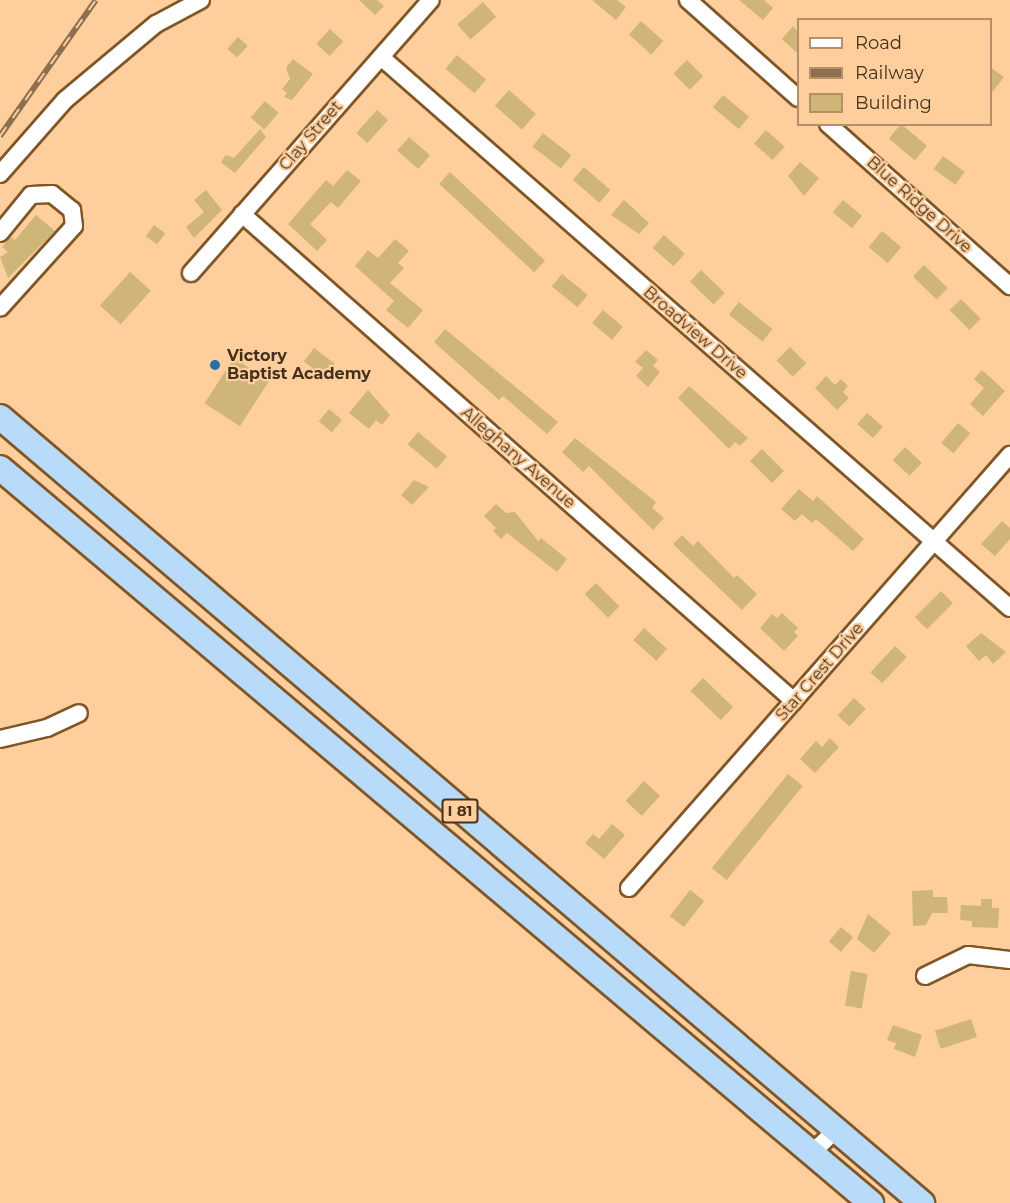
<!DOCTYPE html>
<style>
body{margin:0}
#map{position:relative;width:1010px;height:1203px;overflow:hidden;background:#fece9c;font-family:Montserrat,sans-serif}
div>[style]{position:absolute}
[style*='--x']{left:calc(var(--x)*1px);top:calc(var(--y)*1px);width:calc(var(--w)*1px);rotate:calc(var(--a)*1deg)}
.building>*{inset:0;background:#cfb578;transform-origin:0 0}
.roads{filter:drop-shadow(2px 0 #805627) drop-shadow(-2px 0 #805627) drop-shadow(0 2px #805627) drop-shadow(0 -2px #805627)}
.minor>*{height:16px;margin:-8px;padding:0 8px;transform-origin:8px;border-radius:8px;background:#fff}
.highway>*{height:24px;margin:-12px;padding:0 12px;transform-origin:12px;border-radius:12px;background:#b9dbfa}
.rail>*{height:6px;margin-top:-3px;transform-origin:0;background:repeating-linear-gradient(90deg,#fece9c 0 11px,#8d6f4f 0 22px);box-sizing:border-box;border-block:2px solid #8d6f4f}
.dots>*{width:16px;height:16px;translate:-50% -50%;box-sizing:border-box;border:3px solid #fece9c;border-radius:50%}
span{translate:-50% -50%;white-space:nowrap;text-align:center;line-height:1.15;-webkit-text-stroke:4.5px #fece9c;paint-order:stroke}
.shield-label span{padding:2px 4px;background:#fece9c;border:2px solid;border-radius:4px;-webkit-text-stroke-width:0}
.shield-label{font-size:15px;color:#44311d;font-weight:700}
.street-label{font-size:16px;color:#44311d}
.poi-label{font-size:16px;color:#44311d;font-weight:700}
.left{translate:0 -50%;text-align:left}
.legend{position:absolute;left:797px;top:18px;width:195px;height:108px;box-sizing:border-box;background:#fece9c;border:2px solid #b48f69;margin:0;padding:8px 10px;list-style:none;font-size:18px;color:#44311d}
.legend li{display:flex;align-items:center;gap:12px;height:30px}
.legend b{width:30px;border:2px solid #b48f69}
</style>
<div id="map">
<div class="building">
<i style="clip-path:polygon(359px 0,377px 0,384px 6px,375px 15px)"></i>
<i style="clip-path:polygon(592px 0,617px 0,626px 7px,616px 20px)"></i>
<i style="clip-path:polygon(739px 0,764px 0,773px 8px,763px 20px)"></i>
<i style="left:483px;top:2px;width:20px;height:34px;rotate:49deg"></i>
<i style="left:641px;top:21px;width:30px;height:18px;rotate:42deg"></i>
<i style="clip-path:polygon(793px 26px,798px 31px,798px 54px,782px 39px)"></i>
<i style="left:330px;top:29px;width:18px;height:20px;rotate:43deg"></i>
<i style="left:238px;top:37px;width:13px;height:16px;rotate:42deg"></i>
<i style="left:457px;top:55px;width:38px;height:18px;rotate:40deg"></i>
<i style="clip-path:polygon(293px 59px,313px 74px,292px 100px,284px 97px,287px 93px,282px 89px,290px 79px,286px 68px)"></i>
<i style="left:687px;top:60px;width:23px;height:19px;rotate:45deg"></i>
<i style="clip-path:polygon(990px 67px,1004px 77px,990px 95px)"></i>
<i style="left:509px;top:90px;width:36px;height:21px;rotate:42deg"></i>
<i style="left:723px;top:95px;width:34px;height:16px;rotate:40deg"></i>
<i style="left:265px;top:101px;width:18px;height:22px;rotate:41deg"></i>
<i style="left:377px;top:110px;width:15px;height:31px;rotate:42deg"></i>
<i style="left:901px;top:124px;width:34px;height:19px;rotate:40deg"></i>
<i style="clip-path:polygon(260px 129px,266px 137px,235px 173px,221px 162px,226px 155px,234px 158px)"></i>
<i style="left:766px;top:130px;width:25px;height:18px;rotate:42deg"></i>
<i style="left:543px;top:133px;width:36px;height:17px;rotate:38deg"></i>
<i style="left:409px;top:137px;width:28px;height:18px;rotate:41deg"></i>
<i style="left:943px;top:156px;width:27px;height:16px;rotate:36deg"></i>
<i style="clip-path:polygon(800px 162px,819px 178px,804px 196px,788px 176px)"></i>
<i style="left:584px;top:167px;width:35px;height:17px;rotate:41deg"></i>
<i style="clip-path:polygon(347px 170px,361px 181px,338px 208px,331px 202px,310px 224px,327px 240px,317px 251px,288px 224px,326px 180px,333px 186px)"></i>
<i style="left:450px;top:172px;width:130px;height:16px;rotate:43deg"></i>
<i style="clip-path:polygon(206px 190px,222px 210px,194px 238px,186px 227px,204px 212px,194px 200px)"></i>
<i style="clip-path:polygon(624px 200px,649px 223px,639px 234px,611px 215px)"></i>
<i style="left:843px;top:200px;width:25px;height:16px;rotate:40deg"></i>
<i style="clip-path:polygon(36px 215px,55px 231px,8px 278px,0 257px,8px 252px,2px 247px,11px 237px,15px 240px)"></i>
<i style="left:154px;top:225px;width:14px;height:14px;rotate:36deg"></i>
<i style="left:882px;top:231px;width:25px;height:21px;rotate:40deg"></i>
<i style="left:664px;top:235px;width:28px;height:17px;rotate:42deg"></i>
<i style="clip-path:polygon(395px 239px,409px 251px,398px 263px,404px 268px,390px 283px,423px 310px,408px 328px,386px 310px,394px 301px,355px 266px,368px 250px,378px 258px)"></i>
<i style="left:924px;top:265px;width:33px;height:16px;rotate:44deg"></i>
<i style="left:701px;top:270px;width:33px;height:16px;rotate:44deg"></i>
<i style="left:130px;top:272px;width:28px;height:45px;rotate:42deg"></i>
<i style="left:562px;top:274px;width:33px;height:16px;rotate:39deg"></i>
<i style="left:961px;top:299px;width:28px;height:16px;rotate:45deg"></i>
<i style="left:739px;top:302px;width:43px;height:16px;rotate:39deg"></i>
<i style="left:603px;top:310px;width:26px;height:17px;rotate:40deg"></i>
<i style="clip-path:polygon(445px 329px,558px 422px,547px 434px,503px 396px,499px 400px,434px 342px)"></i>
<i style="left:790px;top:347px;width:23px;height:19px;rotate:45deg"></i>
<i style="left:314px;top:348px;width:26px;height:17px;rotate:37deg"></i>
<i style="clip-path:polygon(646px 350px,658px 360px,653px 366px,660px 372px,648px 387px,636px 376px,643px 368px,635px 362px)"></i>
<i style="left:234px;top:358px;width:42px;height:54px;rotate:33deg"></i>
<i style="clip-path:polygon(982px 370px,1005px 391px,983px 416px,970px 404px,984px 388px,974px 379px)"></i>
<i style="clip-path:polygon(826px 376px,835px 385px,841px 379px,848px 386px,843px 392px,849px 398px,837px 410px,815px 388px)"></i>
<i style="clip-path:polygon(689px 386px,748px 438px,740px 446px,735px 442px,729px 449px,678px 398px)"></i>
<i style="clip-path:polygon(368px 390px,390px 415px,382px 425px,376px 420px,369px 429px,349px 413px)"></i>
<i style="left:329px;top:409px;width:17px;height:16px;rotate:40deg"></i>
<i style="left:867px;top:413px;width:21px;height:15px;rotate:41deg"></i>
<i style="left:958px;top:423px;width:16px;height:26px;rotate:40deg"></i>
<i style="left:418px;top:432px;width:38px;height:16px;rotate:40deg"></i>
<i style="clip-path:polygon(575px 438px,656px 502px,652px 508px,664px 518px,653px 530px,589px 466px,583px 472px,562px 452px)"></i>
<i style="left:905px;top:447px;width:23px;height:18px;rotate:43deg"></i>
<i style="left:762px;top:449px;width:31px;height:17px;rotate:45deg"></i>
<i style="clip-path:polygon(414px 480px,429px 487px,412px 505px,401px 495px)"></i>
<i style="clip-path:polygon(799px 489px,813px 501px,817px 496px,864px 539px,853px 551px,816px 519px,812px 523px,802px 514px,795px 521px,781px 509px)"></i>
<i style="clip-path:polygon(496px 504px,506px 513px,515px 512px,538px 541px,541px 538px,567px 559px,557px 572px,507px 533px,501px 539px,493px 531px,496px 528px,484px 516px)"></i>
<i style="clip-path:polygon(1002px 521px,1010px 528px,1010px 539px,995px 556px,981px 544px)"></i>
<i style="clip-path:polygon(682px 535px,693px 546px,698px 541px,734px 578px,737px 575px,757px 594px,742px 610px,673px 544px)"></i>
<i style="left:596px;top:583px;width:33px;height:16px;rotate:45deg"></i>
<i style="left:941px;top:591px;width:17px;height:37px;rotate:45deg"></i>
<i style="clip-path:polygon(782px 613px,798px 628px,794px 632px,798px 636px,784px 651px,760px 628px,772px 614px,777px 618px)"></i>
<i style="left:644px;top:628px;width:31px;height:16px;rotate:42deg"></i>
<i style="clip-path:polygon(981px 633px,1006px 652px,993px 664px,986px 655px,979px 661px,966px 646px)"></i>
<i style="left:895px;top:646px;width:16px;height:36px;rotate:43deg"></i>
<i style="left:703px;top:678px;width:42px;height:18px;rotate:44deg"></i>
<i style="left:854px;top:698px;width:16px;height:24px;rotate:43deg"></i>
<i style="clip-path:polygon(830px 738px,839px 747px,815px 773px,800px 759px,816px 741px,822px 747px)"></i>
<i style="left:788px;top:774px;width:19px;height:121px;rotate:39deg"></i>
<i style="left:644px;top:781px;width:22px;height:27px;rotate:43deg"></i>
<i style="clip-path:polygon(612px 824px,625px 835px,604px 859px,585px 843px,593px 834px,599px 839px)"></i>
<i style="left:690px;top:890px;width:18px;height:33px;rotate:38deg"></i>
<i style="clip-path:polygon(933px 890px,933px 897px,947px 897px,948px 913px,932px 913px,926px 925px,913px 926px,912px 891px)"></i>
<i style="clip-path:polygon(981px 899px,992px 899px,992px 908px,999px 908px,998px 928px,972px 927px,972px 921px,960px 920px,961px 905px,981px 906px)"></i>
<i style="clip-path:polygon(868px 914px,891px 933px,874px 953px,857px 939px)"></i>
<i style="left:841px;top:927px;width:16px;height:19px;rotate:40deg"></i>
<i style="left:851px;top:971px;width:17px;height:35px;rotate:10deg"></i>
<i style="left:971px;top:1019px;width:19px;height:38px;rotate:72deg"></i>
<i style="clip-path:polygon(893px 1025px,922px 1035px,915px 1057px,894px 1049px,896px 1043px,887px 1040px)"></i>
</div>
<div class="roads">
<div class="minor">
<i style="--x:688;--y:0;--w:147;--a:41.7"></i>
<i style="--x:381;--y:57;--w:836;--a:41.22"></i>
<i style="--x:828;--y:124;--w:244;--a:41.7"></i>
<i style="--x:0;--y:174;--w:98;--a:-48.7"></i>
<i style="--x:65;--y:100;--w:119;--a:-39.9"></i>
<i style="--x:156;--y:24;--w:51;--a:-28.1"></i>
<i style="--x:242;--y:214;--w:736;--a:41.42"></i>
<i style="--x:0;--y:233;--w:49;--a:-50.8"></i>
<i style="--x:31;--y:195;--w:21;--a:-3"></i>
<i style="--x:52;--y:194;--w:26;--a:39"></i>
<i style="--x:72;--y:210;--w:16;--a:83"></i>
<i style="--x:74;--y:226;--w:110;--a:132.1"></i>
<i style="--x:191;--y:273;--w:363;--a:-48.7"></i>
<i style="--x:0;--y:739;--w:48;--a:-13.2"></i>
<i style="--x:47;--y:728;--w:35;--a:-25"></i>
<i style="--x:629;--y:888;--w:577;--a:-48.66"></i>
<i style="--x:925;--y:976;--w:48;--a:-26"></i>
<i style="--x:968;--y:955;--w:42;--a:6.8"></i>
<i style="--x:812;--y:1153;--w:33;--a:-44"></i>
</div>
<div class="highway">
<i style="--x:0;--y:417;--w:1212;--a:40.45"></i>
<i style="--x:0;--y:468;--w:1140;--a:40.16"></i>
</div>
</div>
<div class="rail">
<i style="--x:0;--y:136;--w:166;--a:-54.8"></i>
</div>
<div class="dots">
<i style="left:215px;top:365px;background:#2b6ca2"></i>
</div>
<div class="shield-label">
<span style="left:460px;top:811px">I 81</span>
</div>
<div class="street-label">
<span style="left:311px;top:136px;rotate:-49deg">Clay Street</span>
<span style="left:919px;top:205px;rotate:42deg">Blue Ridge Drive</span>
<span style="left:695px;top:333px;rotate:41deg">Broadview Drive</span>
<span style="left:518px;top:458px;rotate:41deg">Alleghany Avenue</span>
<span style="left:820px;top:672px;rotate:-49deg">Star Crest Drive</span>
</div>
<div class="poi-label">
<span class="left" style="left:227px;top:365px">Victory<br>Baptist Academy</span>
</div>
<ul class="legend">
<li><b style="height:8px;background:#fff"></b>Road</li>
<li><b style="height:8px;background:#8d6f4f"></b>Railway</li>
<li><b style="height:16px;background:#cfb578"></b>Building</li>
</ul>
</div>
